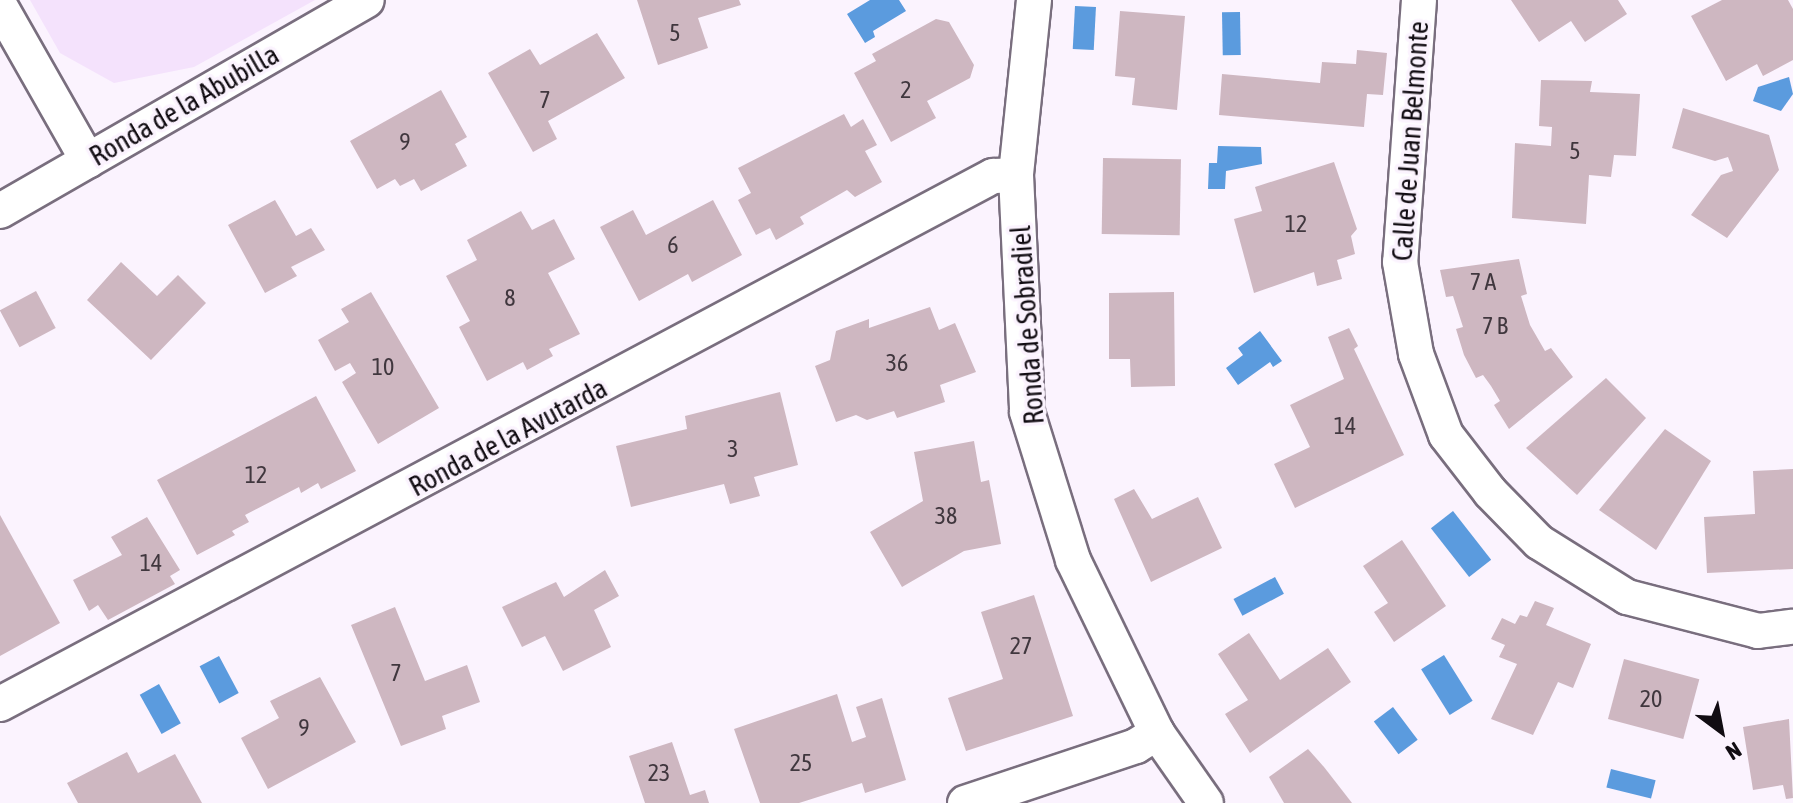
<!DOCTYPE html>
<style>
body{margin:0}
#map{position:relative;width:1793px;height:803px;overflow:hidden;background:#fbf3fe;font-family:"Asap Condensed",sans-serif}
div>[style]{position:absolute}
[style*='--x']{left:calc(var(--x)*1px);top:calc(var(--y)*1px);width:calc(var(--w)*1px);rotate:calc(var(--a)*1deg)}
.built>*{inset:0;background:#f4e2fc}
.water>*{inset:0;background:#5b9bde;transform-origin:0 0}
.building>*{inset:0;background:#ceb7c1;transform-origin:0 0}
.roads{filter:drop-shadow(2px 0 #796e7e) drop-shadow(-2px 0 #796e7e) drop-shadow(0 2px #796e7e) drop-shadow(0 -2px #796e7e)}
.minor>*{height:34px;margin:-17px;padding:0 17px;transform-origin:17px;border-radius:17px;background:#fff}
span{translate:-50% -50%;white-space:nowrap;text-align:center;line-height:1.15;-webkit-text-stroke:7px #fbf3fe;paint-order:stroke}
.number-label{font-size:24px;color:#40373e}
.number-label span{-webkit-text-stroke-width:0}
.street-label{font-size:28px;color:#110c12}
.north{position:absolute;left:1681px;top:691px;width:80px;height:80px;-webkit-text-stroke:6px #fbf3fe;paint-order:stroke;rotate:148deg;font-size:22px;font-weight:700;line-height:32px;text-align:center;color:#110c12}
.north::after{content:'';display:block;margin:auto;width:28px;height:36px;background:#110c12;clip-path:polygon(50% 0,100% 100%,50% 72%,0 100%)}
</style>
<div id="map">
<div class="built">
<i style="clip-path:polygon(30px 0,315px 0,194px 67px,114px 83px,60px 53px)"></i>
</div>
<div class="water">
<i style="clip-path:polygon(870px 0,899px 0,906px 11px,873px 31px,875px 37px,865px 43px,847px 14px)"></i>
<i style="left:1075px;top:6px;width:21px;height:43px;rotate:3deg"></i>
<i style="left:1240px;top:12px;width:43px;height:18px;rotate:89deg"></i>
<i style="clip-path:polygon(1789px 77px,1793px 94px,1781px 111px,1753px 101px,1758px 87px)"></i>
<i style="clip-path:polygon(1218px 146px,1261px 147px,1262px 164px,1226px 171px,1225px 189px,1208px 189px,1209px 163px,1217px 163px)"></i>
<i style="clip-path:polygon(1260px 331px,1282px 361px,1273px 367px,1270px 362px,1238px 385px,1226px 368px,1243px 355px,1238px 348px)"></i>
<i style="left:1453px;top:511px;width:62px;height:28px;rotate:52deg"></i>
<i style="left:1275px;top:577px;width:19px;height:47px;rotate:62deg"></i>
<i style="left:1444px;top:655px;width:54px;height:27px;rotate:58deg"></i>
<i style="left:219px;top:656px;width:42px;height:22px;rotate:62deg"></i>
<i style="left:159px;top:684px;width:45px;height:22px;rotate:61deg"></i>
<i style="left:1393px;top:707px;width:41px;height:24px;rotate:53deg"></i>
<i style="left:1611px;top:769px;width:46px;height:19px;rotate:14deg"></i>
</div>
<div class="building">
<i style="clip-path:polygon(637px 0,739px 0,741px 5px,698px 18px,708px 48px,658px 65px)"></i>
<i style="clip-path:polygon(1511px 0,1618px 0,1627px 14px,1585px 42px,1571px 21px,1539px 42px)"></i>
<i style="clip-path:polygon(1722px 0,1788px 0,1793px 9px,1793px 60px,1763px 76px,1757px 64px,1726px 81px,1691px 16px)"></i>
<i style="clip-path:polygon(1120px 11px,1185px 16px,1177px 110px,1132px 105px,1135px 78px,1115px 76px)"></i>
<i style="clip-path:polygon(936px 19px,949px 22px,974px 65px,970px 78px,927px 101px,936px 118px,891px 142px,854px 73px,876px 61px,872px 54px)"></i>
<i style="clip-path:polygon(597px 33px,625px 78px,548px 121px,557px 139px,533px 152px,488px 73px,530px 49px,540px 65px)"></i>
<i style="clip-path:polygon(1357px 50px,1387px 53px,1383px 95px,1367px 94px,1364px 127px,1219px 115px,1222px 74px,1320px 83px,1322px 62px,1356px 64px)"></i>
<i style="clip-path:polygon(1541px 80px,1592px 81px,1590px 92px,1640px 94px,1636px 156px,1614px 155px,1611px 177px,1589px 175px,1586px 224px,1512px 218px,1515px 143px,1551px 146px,1552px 127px,1539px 126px)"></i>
<i style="clip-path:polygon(441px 90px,467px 137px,455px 144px,467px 166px,421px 191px,414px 179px,400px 186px,395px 179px,377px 189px,350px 141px)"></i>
<i style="clip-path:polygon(1683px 108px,1769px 135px,1779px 170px,1727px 238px,1691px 215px,1721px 175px,1733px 171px,1731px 165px,1728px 157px,1715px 161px,1672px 148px)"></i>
<i style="clip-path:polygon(844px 114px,851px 127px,863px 119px,877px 145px,865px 151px,882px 182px,855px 197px,847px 190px,800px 217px,804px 224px,776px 240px,770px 228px,756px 235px,738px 200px,751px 193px,738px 168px)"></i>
<i style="left:1103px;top:158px;width:78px;height:76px;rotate:1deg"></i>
<i style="clip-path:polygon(1334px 162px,1357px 229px,1351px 236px,1355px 254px,1337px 260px,1342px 279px,1317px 286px,1314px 272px,1254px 293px,1234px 219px,1262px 211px,1255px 187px)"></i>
<i style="clip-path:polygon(275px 200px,296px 236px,311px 228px,325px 250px,291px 267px,297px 276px,265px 293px,228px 225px)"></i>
<i style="clip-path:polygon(713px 200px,742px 255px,692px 282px,688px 274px,639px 301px,600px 227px,633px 210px,646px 235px)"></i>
<i style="clip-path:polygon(521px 211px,532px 230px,554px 219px,575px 259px,548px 273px,580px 334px,549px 349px,553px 356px,527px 370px,523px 362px,487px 381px,459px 327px,470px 321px,446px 276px,477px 260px,467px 240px)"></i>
<i style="clip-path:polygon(1519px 259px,1527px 294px,1521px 296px,1530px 325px,1545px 351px,1551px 348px,1573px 377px,1509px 429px,1494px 405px,1500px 401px,1491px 386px,1483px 375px,1476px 378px,1464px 355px,1456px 329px,1463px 327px,1453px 296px,1446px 297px,1440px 270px)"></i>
<i style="clip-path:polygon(121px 262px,157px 296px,178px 275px,206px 303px,151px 360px,87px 300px)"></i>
<i style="left:36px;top:291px;width:42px;height:41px;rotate:62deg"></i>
<i style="clip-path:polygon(371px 292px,439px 408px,378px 444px,342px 382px,356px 373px,350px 363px,335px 371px,318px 340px,349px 322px,341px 309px)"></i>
<i style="clip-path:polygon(1174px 292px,1175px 386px,1131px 387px,1130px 359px,1109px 359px,1109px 293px)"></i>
<i style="clip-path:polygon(930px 307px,939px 330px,955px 323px,976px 372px,940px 385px,945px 402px,897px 418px,894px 411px,867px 420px,856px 415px,836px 422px,815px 366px,830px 360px,836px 331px,869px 319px,869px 328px)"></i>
<i style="clip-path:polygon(1349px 328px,1358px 346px,1354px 349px,1404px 455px,1295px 508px,1274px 464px,1310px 447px,1290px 405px,1344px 379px,1328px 337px)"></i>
<i style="clip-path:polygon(1606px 378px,1646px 418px,1577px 495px,1526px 448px)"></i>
<i style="clip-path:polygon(780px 392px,798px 465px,754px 477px,760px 496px,730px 504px,724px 484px,631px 507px,616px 446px,687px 429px,685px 416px)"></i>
<i style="clip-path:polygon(316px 396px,356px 471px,321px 489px,318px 483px,301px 493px,299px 487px,245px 515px,249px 522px,232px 531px,235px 535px,197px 555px,157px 480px)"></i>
<i style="clip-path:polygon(1665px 429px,1711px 461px,1656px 550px,1599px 510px)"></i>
<i style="clip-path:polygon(974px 441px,981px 482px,989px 480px,1001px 544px,964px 551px,902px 587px,870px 532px,923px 501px,914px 452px)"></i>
<i style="clip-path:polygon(1793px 469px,1793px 569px,1707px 573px,1704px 517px,1755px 514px,1753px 471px)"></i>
<i style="clip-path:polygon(1134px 489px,1152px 519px,1198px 497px,1222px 548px,1151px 582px,1114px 499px)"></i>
<i style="clip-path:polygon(0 515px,60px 623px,0 656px)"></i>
<i style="clip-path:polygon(147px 517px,180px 570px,170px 576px,175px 584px,108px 620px,98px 605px,89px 611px,73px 580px,122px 555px,111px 537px)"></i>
<i style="clip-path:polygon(1402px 540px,1446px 606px,1394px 642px,1374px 612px,1388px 603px,1363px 566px)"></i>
<i style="clip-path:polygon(605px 570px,619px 596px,594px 610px,611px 647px,563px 671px,545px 636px,522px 647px,502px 607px,556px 582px,564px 597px)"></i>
<i style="clip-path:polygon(1034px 595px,1073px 716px,966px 751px,948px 698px,1003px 679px,981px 612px)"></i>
<i style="clip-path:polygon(1535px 601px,1554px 608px,1546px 625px,1591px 644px,1573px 688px,1558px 682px,1533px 735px,1491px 719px,1517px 664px,1499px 657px,1505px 645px,1491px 639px,1502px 618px,1515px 624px,1520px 615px,1527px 617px)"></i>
<i style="clip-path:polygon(395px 607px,425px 681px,467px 665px,480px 702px,442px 716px,446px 729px,401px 746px,351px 625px)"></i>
<i style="clip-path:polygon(1249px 633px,1280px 680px,1328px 648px,1351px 682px,1250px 753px,1225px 714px,1248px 700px,1218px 654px)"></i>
<i style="left:1624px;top:659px;width:78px;height:62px;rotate:15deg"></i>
<i style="clip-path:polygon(320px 677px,356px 742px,268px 789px,241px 738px,279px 718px,270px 701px)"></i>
<i style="clip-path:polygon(837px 694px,852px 742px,866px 737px,856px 707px,882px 698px,906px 780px,865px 793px,862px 783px,799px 803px,760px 803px,734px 729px)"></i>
<i style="clip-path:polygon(1789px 719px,1793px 798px,1786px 799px,1783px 785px,1753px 790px,1743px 727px)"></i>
<i style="clip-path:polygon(672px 742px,690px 795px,705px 790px,709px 803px,645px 803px,629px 756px)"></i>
<i style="clip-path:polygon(1308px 749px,1324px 767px,1352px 803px,1284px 803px,1269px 777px)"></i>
<i style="clip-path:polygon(127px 752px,138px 773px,175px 754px,202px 803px,78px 803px,67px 783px)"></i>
</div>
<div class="roads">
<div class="minor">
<i style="--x:1034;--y:0;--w:176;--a:95.9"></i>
<i style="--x:1016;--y:175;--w:237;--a:87.3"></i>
<i style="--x:1027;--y:412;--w:155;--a:72.7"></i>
<i style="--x:1073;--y:560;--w:192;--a:64.1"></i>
<i style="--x:1157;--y:733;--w:85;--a:55"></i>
<i style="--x:1419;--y:0;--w:263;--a:94.1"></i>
<i style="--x:1400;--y:262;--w:93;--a:80.1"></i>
<i style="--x:1416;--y:354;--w:86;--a:69.7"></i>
<i style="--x:1446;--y:435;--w:72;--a:52.3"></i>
<i style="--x:1490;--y:492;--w:70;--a:45.6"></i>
<i style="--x:1539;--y:542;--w:104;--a:32"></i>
<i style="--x:1627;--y:597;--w:135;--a:14.5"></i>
<i style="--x:1758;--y:631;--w:35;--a:-7"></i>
<i style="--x:0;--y:6;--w:178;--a:60.4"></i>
<i style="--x:0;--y:211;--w:423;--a:-29.9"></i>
<i style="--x:0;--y:704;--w:1125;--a:-28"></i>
<i style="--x:993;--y:176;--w:23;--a:-2"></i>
<i style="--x:965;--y:803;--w:180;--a:-18.4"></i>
<i style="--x:1136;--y:746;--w:25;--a:-32"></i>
</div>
</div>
<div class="number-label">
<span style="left:675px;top:33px">5</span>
<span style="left:906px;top:90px">2</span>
<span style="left:545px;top:100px">7</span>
<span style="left:405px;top:142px">9</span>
<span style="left:1575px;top:151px">5</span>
<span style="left:1296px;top:224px">12</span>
<span style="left:673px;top:245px">6</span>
<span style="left:1483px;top:282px">7 A</span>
<span style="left:510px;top:298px">8</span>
<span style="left:1495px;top:326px">7 B</span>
<span style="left:897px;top:363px">36</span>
<span style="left:383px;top:367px">10</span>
<span style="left:1345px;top:426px">14</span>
<span style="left:733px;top:449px">3</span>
<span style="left:256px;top:475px">12</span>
<span style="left:946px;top:516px">38</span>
<span style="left:151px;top:563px">14</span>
<span style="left:1021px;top:646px">27</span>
<span style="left:396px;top:673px">7</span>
<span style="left:1651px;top:699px">20</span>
<span style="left:304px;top:728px">9</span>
<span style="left:801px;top:763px">25</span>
<span style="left:659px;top:773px">23</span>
</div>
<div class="street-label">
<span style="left:184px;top:105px;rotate:-30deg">Ronda de la Abubilla</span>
<span style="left:1410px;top:141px;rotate:-86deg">Calle de Juan Belmonte</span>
<span style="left:1027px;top:325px;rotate:-94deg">Ronda de Sobradiel</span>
<span style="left:508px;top:437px;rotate:-28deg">Ronda de la Avutarda</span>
</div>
<div class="north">N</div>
</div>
